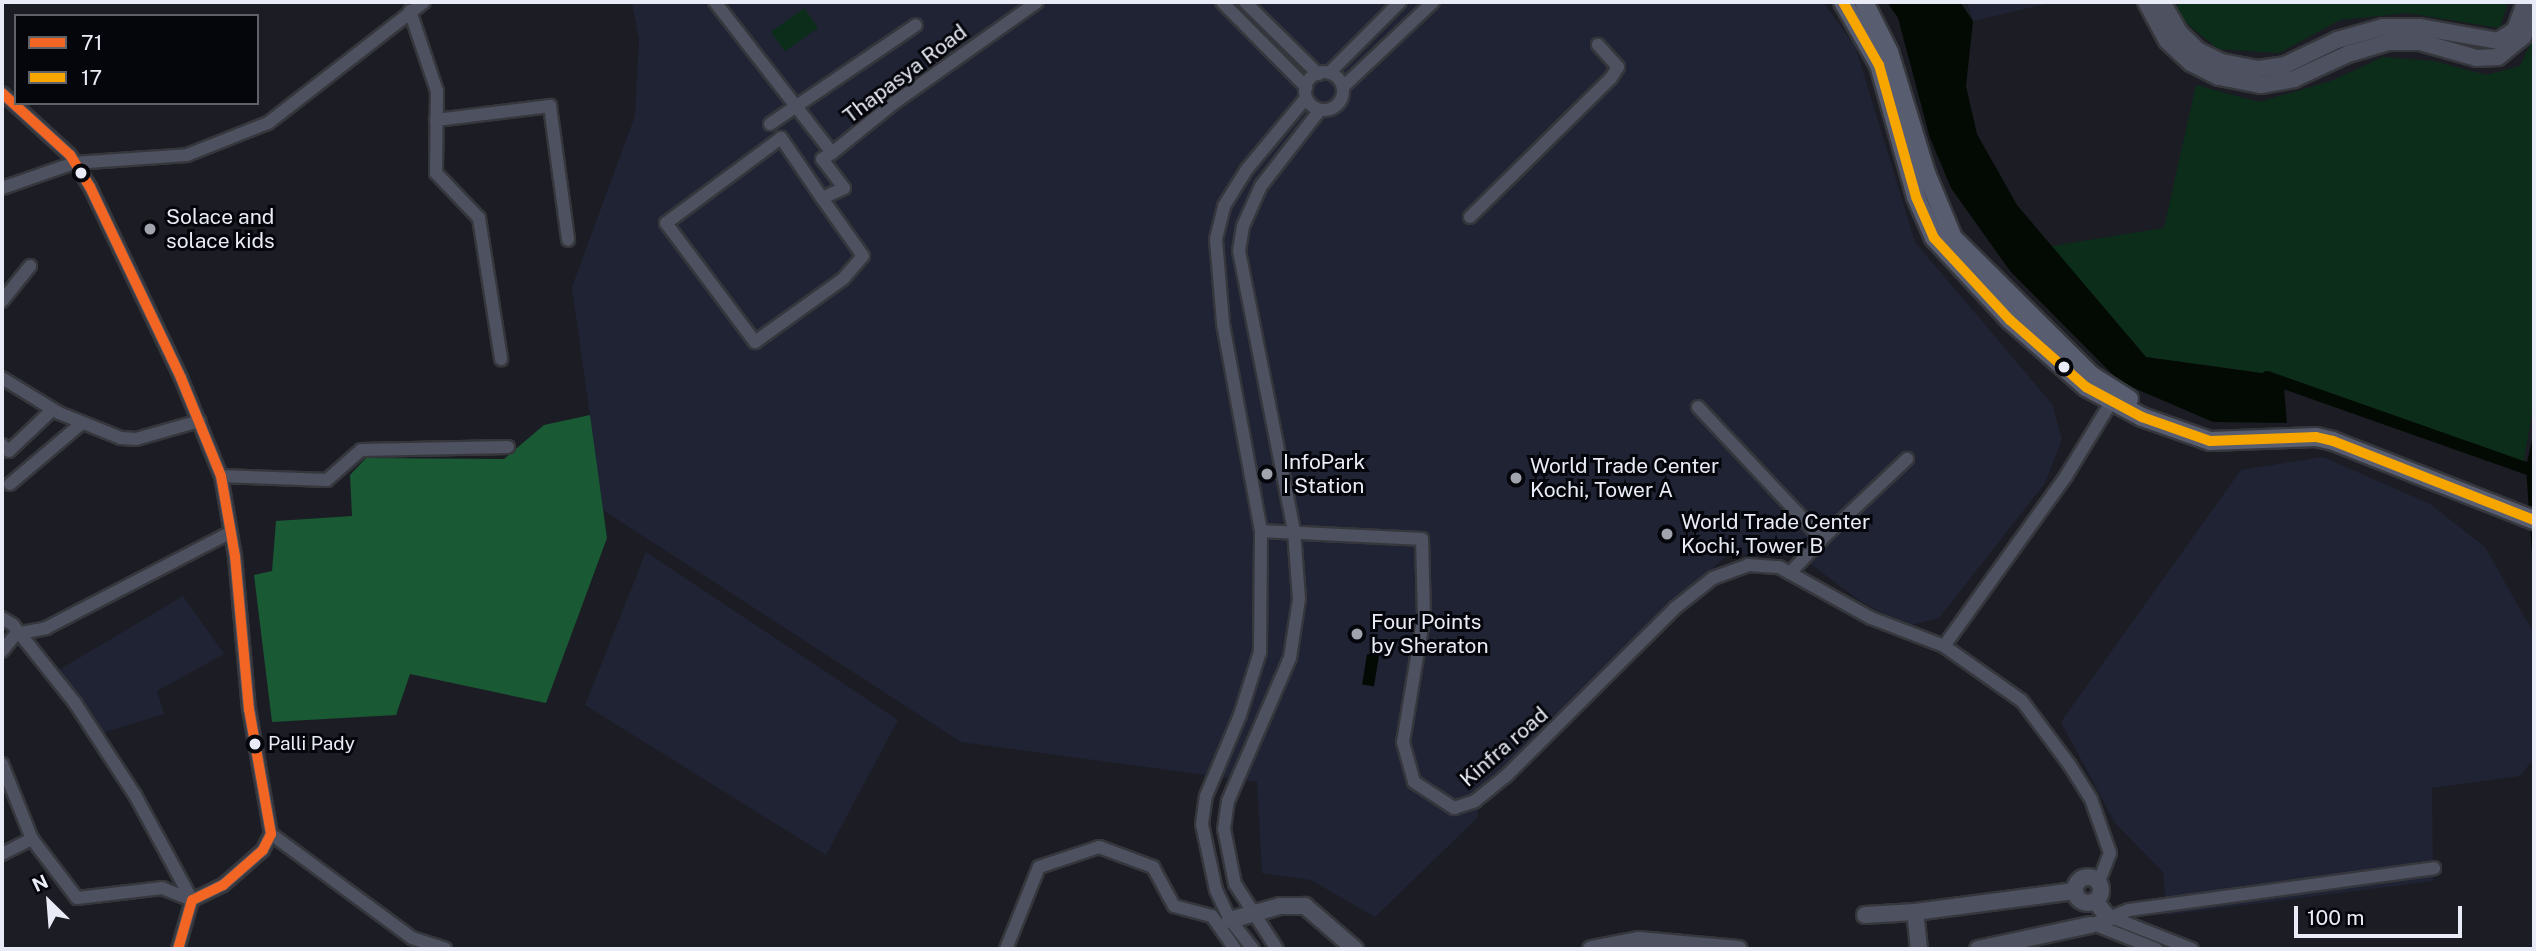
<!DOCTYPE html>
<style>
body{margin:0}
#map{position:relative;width:2536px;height:951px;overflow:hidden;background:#1c1d24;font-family:"Public Sans",sans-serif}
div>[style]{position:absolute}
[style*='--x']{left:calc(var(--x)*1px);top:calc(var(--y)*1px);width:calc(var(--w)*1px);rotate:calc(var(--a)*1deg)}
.built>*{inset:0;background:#1f2334}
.green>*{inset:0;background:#0c2d1a;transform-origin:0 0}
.forest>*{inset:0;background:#195933}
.water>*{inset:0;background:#030a03;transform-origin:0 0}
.canal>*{height:12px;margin:-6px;padding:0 6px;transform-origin:6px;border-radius:6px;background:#030a03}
.roads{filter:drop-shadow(2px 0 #35373c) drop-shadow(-2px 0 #35373c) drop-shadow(0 2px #35373c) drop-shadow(0 -2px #35373c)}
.minor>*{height:12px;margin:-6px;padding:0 6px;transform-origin:6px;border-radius:6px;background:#4d5160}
.minor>.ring{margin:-6px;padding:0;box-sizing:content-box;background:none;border:12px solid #4d5160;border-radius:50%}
.tertiary>*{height:16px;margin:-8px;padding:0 8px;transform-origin:8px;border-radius:8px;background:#4d5160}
.tertiary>.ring{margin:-8px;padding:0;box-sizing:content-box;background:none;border:16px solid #4d5160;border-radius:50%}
.secondary>*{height:18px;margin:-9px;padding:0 9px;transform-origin:9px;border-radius:9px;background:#585d70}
.bus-1>*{height:10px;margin:-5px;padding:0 5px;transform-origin:5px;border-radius:5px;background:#f26522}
.bus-2>*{height:10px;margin:-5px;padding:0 5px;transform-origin:5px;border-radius:5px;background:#f7a600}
.dots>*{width:19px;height:19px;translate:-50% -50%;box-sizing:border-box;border:4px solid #05060b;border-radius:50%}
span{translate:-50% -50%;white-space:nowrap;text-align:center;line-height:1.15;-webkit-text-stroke:6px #05060b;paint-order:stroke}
.bus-label{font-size:19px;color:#e9ecf6}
.left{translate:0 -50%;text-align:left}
.street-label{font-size:21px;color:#e9ecf6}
.poi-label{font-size:21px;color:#e9ecf6}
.frame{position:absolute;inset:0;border:4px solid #e9ecf6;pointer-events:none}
.legend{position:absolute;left:14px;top:14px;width:245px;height:91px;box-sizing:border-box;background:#05060b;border:2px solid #606269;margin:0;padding:9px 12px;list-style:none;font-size:21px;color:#e9ecf6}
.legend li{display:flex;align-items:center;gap:14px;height:35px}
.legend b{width:35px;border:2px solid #606269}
.north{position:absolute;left:14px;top:867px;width:70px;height:70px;-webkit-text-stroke:5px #05060b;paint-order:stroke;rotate:335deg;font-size:19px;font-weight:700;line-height:28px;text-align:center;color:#e9ecf6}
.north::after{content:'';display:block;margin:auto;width:24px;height:32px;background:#e9ecf6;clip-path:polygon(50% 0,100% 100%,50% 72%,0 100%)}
.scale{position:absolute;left:2294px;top:906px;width:168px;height:32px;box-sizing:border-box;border:4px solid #e9ecf6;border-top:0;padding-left:9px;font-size:21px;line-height:24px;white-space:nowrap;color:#e9ecf6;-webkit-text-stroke:5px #05060b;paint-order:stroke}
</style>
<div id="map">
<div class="built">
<i style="clip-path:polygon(632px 2px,1823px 2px,1855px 46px,1915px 242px,2052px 404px,2062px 439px,2045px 483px,1939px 618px,1907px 626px,1860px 601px,1799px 555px,1728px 554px,1476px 793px,1478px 817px,1375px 917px,1311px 880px,1262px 873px,1257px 782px,961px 742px,603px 510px,572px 287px,635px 116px,639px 40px)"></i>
<i style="clip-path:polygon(1967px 2px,2054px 2px,1973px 21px)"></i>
<i style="clip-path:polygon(2323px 457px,2430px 504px,2485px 547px,2534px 634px,2534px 758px,2520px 776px,2432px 788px,2433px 881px,2167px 915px,2163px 872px,2115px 823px,2061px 722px,2241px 470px)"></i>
<i style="clip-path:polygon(646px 552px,898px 720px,826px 855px,585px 705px)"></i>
<i style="clip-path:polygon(183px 596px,224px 654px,157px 691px,164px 714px,102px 733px,59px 670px)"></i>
</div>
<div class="green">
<i style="clip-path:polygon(2177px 2px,2508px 2px,2500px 28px,2407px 13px,2340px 20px,2279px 53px,2218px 49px,2180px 18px)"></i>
<i style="left:804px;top:8px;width:24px;height:41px;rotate:54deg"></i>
<i style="clip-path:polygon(2534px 36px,2534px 402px,2523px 465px,2283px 376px,2146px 357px,2051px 246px,2164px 228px,2196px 85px,2259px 102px,2331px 81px,2383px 57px,2434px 61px,2486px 75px,2520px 66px)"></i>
</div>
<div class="forest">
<i style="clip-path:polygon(590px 415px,607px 538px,546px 703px,410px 674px,396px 715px,272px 722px,254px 575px,272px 571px,276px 521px,352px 516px,350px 475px,366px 458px,504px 459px,544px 425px)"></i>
</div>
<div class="water">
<i style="clip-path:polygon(1887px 2px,1960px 2px,1973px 21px,1966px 86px,1977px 134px,2017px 205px,2146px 357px,2283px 376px,2287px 423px,2213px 422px,2120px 382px,2010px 271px,1951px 188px,1930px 138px,1898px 18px)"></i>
<i style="clip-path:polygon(2534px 431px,2534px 584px,2526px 467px)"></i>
<i style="left:1367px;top:654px;width:12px;height:31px;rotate:9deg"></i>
</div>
<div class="canal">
<i style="--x:2267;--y:377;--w:283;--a:19.4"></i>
</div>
<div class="roads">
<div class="minor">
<i style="--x:715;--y:2;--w:191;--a:52.2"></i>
<i style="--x:832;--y:153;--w:80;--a:-38.9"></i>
<i style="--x:894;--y:103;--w:175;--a:-35.2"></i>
<i style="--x:1222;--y:2;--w:120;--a:45.3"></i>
<i style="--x:1245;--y:2;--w:103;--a:44.6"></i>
<i style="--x:410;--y:11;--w:84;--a:71.4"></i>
<i style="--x:437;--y:91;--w:82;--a:90.7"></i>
<i style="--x:436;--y:173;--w:62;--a:46.3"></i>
<i style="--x:479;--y:218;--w:143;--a:81.1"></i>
<i class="ring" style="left:1305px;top:72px;width:26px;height:26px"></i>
<i style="--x:1329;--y:73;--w:100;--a:-45"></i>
<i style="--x:1343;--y:87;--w:124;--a:-43.4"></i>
<i style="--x:2;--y:93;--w:92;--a:42.4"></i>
<i style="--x:70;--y:155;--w:38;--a:58"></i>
<i style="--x:90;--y:187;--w:212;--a:64.5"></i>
<i style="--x:181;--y:378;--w:106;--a:67.8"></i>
<i style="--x:221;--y:476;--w:81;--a:80.1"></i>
<i style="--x:235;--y:556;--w:154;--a:84.8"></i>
<i style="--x:249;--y:709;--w:127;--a:80"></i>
<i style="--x:271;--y:834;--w:18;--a:117"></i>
<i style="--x:263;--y:850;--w:53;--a:138.8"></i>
<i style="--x:223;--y:885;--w:34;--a:154"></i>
<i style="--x:192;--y:900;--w:51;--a:105.9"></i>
<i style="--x:436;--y:120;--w:115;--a:-7"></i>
<i style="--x:550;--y:106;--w:135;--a:82.3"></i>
<i style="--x:770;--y:124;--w:176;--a:-34.1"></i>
<i style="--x:2;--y:188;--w:76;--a:-19.1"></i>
<i style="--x:74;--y:163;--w:113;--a:-4"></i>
<i style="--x:187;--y:155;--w:87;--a:-21.6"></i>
<i style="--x:268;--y:123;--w:197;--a:-37.8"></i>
<i style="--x:822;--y:198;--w:73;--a:-124.3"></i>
<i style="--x:781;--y:138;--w:143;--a:143.5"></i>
<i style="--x:666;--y:223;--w:149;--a:53.2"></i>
<i style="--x:755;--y:342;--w:108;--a:-35.6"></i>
<i style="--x:843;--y:279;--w:30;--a:-49"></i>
<i style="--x:863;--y:256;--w:71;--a:-125.3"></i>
<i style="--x:822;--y:198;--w:24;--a:-24"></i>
<i style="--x:844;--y:188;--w:36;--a:-127"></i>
<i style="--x:822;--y:159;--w:12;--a:-31"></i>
<i style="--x:1470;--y:217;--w:198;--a:-44.6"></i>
<i style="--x:1611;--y:78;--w:13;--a:-58"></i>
<i style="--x:1618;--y:67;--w:30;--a:-132"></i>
<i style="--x:2;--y:301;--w:45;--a:-51.3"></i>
<i style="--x:2;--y:378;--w:67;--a:31.6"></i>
<i style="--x:59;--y:413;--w:67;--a:22"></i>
<i style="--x:121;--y:438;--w:15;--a:4"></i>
<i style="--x:136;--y:439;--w:66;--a:-15.9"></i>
<i style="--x:1698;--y:407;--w:181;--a:46.8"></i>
<i style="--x:1822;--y:539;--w:47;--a:133.3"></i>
<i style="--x:2;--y:445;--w:9;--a:41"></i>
<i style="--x:9;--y:451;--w:59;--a:-43.6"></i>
<i style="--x:221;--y:476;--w:106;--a:2.2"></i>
<i style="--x:327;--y:480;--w:45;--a:-41.4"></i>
<i style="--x:361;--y:450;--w:147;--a:-1.2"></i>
<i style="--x:10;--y:484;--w:94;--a:-40.3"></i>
<i style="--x:1261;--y:531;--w:161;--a:2.8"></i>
<i style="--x:1422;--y:539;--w:75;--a:88.5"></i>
<i style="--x:1424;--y:614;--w:130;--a:99.3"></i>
<i style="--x:1403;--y:742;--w:41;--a:74.6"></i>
<i style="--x:1414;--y:782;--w:48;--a:33"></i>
<i style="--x:1454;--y:808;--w:22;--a:-18"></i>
<i style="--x:1475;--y:801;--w:40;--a:-39"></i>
<i style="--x:1506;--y:776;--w:238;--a:-44.8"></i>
<i style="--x:1675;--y:608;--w:48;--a:-38.3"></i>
<i style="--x:1713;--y:578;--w:37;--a:-20"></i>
<i style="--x:1748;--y:565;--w:31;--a:4"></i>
<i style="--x:1779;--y:567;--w:105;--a:29"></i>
<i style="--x:1871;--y:618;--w:78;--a:21"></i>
<i style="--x:1944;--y:646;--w:209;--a:-54.3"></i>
<i style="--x:2066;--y:476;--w:94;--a:-58.5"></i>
<i style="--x:1822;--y:539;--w:117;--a:-43.3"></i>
<i style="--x:2;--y:618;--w:13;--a:32"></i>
<i style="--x:13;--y:625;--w:100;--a:51.5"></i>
<i style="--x:75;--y:703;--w:110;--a:56.9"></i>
<i style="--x:135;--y:795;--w:119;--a:61.5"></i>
<i style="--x:1944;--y:646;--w:95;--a:35.2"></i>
<i style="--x:2022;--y:701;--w:79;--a:53.3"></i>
<i style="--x:2069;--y:764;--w:41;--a:57.8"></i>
<i style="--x:2091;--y:799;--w:57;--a:70.6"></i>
<i style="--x:2110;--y:853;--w:31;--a:111"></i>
<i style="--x:2;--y:651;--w:22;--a:-51"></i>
<i style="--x:16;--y:634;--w:31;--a:-11"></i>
<i style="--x:46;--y:628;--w:208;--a:-27.4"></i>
<i style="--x:2;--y:764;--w:81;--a:68.2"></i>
<i style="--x:271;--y:834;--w:175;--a:36.4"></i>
<i style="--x:412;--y:938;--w:35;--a:18"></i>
<i style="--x:2;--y:854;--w:34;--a:-27"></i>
<i style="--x:32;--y:839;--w:74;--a:52.7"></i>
<i style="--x:77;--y:898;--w:86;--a:-6.7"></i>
<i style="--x:162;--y:888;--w:32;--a:22"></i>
<i style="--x:2111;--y:917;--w:87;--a:21.6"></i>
<i style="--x:2093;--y:924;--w:68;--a:21.6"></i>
<i style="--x:2090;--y:925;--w:42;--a:-21"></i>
<i style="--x:2129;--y:910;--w:308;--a:-7.8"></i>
<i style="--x:1006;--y:949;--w:88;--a:-68.1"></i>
<i style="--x:1039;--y:867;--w:63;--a:-18.4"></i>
<i style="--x:1099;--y:847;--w:58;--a:20.3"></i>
<i style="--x:1153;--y:867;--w:44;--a:61.7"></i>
<i style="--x:1174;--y:906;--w:39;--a:15"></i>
<i style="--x:1212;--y:916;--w:40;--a:55.1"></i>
<i style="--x:1253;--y:949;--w:37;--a:-128"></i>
<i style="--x:1230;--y:920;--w:33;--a:-115"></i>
<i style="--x:1216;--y:890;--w:67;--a:-102"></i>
<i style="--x:1202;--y:824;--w:28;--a:-82"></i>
<i style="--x:1206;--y:796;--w:88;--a:-67.2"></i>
<i style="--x:1240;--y:715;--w:66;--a:-72.4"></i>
<i style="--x:1260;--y:652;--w:121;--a:-89.5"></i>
<i style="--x:1261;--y:531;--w:211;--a:-100.4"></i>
<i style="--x:1223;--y:323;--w:84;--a:-94.8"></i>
<i style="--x:1216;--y:239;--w:34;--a:-76"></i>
<i style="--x:1224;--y:206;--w:44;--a:-58.1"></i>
<i style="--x:1247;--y:169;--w:92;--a:-50.3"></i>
<i style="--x:1277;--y:949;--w:77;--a:-122.9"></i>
<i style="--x:1235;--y:884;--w:56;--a:-101.3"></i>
<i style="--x:1224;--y:829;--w:28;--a:-82"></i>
<i style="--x:1228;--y:801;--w:156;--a:-66.6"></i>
<i style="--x:1290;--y:658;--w:60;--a:-81.3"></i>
<i style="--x:1299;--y:599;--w:68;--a:-94.2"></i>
<i style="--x:1294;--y:531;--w:285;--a:-101.1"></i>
<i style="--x:1239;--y:251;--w:25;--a:-81"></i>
<i style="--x:1243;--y:226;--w:44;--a:-65.8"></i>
<i style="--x:1261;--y:186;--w:96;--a:-52.2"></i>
</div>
<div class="tertiary">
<i style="--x:2146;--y:2;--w:44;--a:61.7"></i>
<i style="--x:2167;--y:41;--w:33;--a:43"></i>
<i style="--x:2191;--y:63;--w:31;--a:27"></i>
<i style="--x:2219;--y:77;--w:43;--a:10.8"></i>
<i style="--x:2261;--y:85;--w:34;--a:-10"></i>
<i style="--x:2294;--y:79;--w:60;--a:-24.8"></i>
<i style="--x:2348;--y:54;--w:43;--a:-16.3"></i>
<i style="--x:2389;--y:42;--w:31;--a:0"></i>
<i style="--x:2420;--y:42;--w:59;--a:15.7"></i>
<i style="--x:2477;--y:58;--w:21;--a:-3"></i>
<i style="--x:2498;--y:57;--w:32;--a:-39"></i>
<i style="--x:2523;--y:37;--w:30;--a:-69"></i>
<i style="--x:2162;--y:2;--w:34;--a:60"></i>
<i style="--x:2179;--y:32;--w:28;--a:44"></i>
<i style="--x:2199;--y:51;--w:25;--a:26"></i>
<i style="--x:2222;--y:62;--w:37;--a:11"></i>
<i style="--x:2258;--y:69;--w:27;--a:-8"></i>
<i style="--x:2285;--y:65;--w:58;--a:-25.7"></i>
<i style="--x:2337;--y:40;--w:48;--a:-15.8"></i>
<i style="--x:2383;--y:27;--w:36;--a:0"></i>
<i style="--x:2419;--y:27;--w:80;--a:10"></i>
<i style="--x:2498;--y:41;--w:20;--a:-33"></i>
<i style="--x:2515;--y:30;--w:30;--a:-70"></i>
<i class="ring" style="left:2075px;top:877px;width:10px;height:10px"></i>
<i style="--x:2095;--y:901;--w:22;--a:51"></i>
<i style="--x:1865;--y:915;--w:50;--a:-3.4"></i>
<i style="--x:1230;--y:920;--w:52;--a:-15.6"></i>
<i style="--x:1280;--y:906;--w:25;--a:0"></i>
<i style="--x:1305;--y:906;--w:66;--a:40.7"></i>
<i style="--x:1591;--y:949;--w:49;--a:-10.6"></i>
<i style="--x:1639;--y:940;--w:100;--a:5.1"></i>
<i style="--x:1919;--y:949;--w:37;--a:-96"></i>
<i style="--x:1915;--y:912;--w:161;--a:-7.5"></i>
<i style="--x:1978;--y:949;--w:115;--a:-12.1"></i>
</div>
<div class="secondary">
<i style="--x:1843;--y:2;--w:73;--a:60.3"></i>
<i style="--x:1879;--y:65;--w:137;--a:74.3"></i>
<i style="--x:1916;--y:197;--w:45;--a:66.3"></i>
<i style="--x:1934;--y:238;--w:112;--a:47.2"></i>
<i style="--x:2010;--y:320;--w:101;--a:41.4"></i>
<i style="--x:2086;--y:387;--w:64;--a:28.2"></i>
<i style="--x:2142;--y:417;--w:72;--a:19.4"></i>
<i style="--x:2210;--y:441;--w:106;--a:-2.2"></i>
<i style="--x:2316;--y:437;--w:17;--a:13"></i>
<i style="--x:2333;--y:441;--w:216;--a:21.5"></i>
<i style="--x:1864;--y:2;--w:56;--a:63.4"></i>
<i style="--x:1889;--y:52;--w:127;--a:73"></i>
<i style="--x:1926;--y:173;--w:70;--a:67.4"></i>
<i style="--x:1953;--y:238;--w:194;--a:44.8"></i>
<i style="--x:2091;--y:375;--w:45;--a:32.3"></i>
</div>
</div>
<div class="bus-1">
<i style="--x:2;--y:93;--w:92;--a:42.4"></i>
<i style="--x:70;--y:155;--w:38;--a:58"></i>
<i style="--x:90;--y:187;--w:212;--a:64.5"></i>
<i style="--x:181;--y:378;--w:106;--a:67.8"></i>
<i style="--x:221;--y:476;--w:81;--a:80.1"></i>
<i style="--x:235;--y:556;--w:154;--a:84.8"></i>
<i style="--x:249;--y:709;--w:127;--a:80"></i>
<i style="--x:271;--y:834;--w:18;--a:117"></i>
<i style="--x:263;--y:850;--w:53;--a:138.8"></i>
<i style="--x:223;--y:885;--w:34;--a:154"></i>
<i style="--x:192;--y:900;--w:51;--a:105.9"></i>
</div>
<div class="bus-2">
<i style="--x:1843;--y:2;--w:73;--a:60.3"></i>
<i style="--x:1879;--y:65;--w:137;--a:74.3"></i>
<i style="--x:1916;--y:197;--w:45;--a:66.3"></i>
<i style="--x:1934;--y:238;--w:112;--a:47.2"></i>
<i style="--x:2010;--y:320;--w:101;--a:41.4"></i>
<i style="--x:2086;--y:387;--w:64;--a:28.2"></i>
<i style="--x:2142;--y:417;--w:72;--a:19.4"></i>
<i style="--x:2210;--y:441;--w:106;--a:-2.2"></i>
<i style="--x:2316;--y:437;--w:17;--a:13"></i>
<i style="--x:2333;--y:441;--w:216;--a:21.5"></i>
</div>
<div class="dots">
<i style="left:81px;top:173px;background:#e9ecf6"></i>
<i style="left:150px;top:229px;background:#a1a4ac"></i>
<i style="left:2064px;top:367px;background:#e9ecf6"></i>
<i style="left:1267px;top:474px;background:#a1a4ac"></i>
<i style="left:1516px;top:478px;background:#a1a4ac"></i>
<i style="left:1667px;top:534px;background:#a1a4ac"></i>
<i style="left:1357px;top:634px;background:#a1a4ac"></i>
<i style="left:255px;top:744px;background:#e9ecf6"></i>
</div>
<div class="bus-label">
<span class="left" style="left:268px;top:744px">Palli Pady</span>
</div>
<div class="street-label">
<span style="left:905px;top:74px;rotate:-37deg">Thapasya Road</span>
<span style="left:1504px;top:747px;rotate:-41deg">Kinfra road</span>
</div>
<div class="poi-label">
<span class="left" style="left:166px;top:229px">Solace and<br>solace kids</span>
<span class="left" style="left:1283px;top:474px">InfoPark<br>I Station</span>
<span class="left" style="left:1530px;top:478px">World Trade Center<br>Kochi, Tower A</span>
<span class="left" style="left:1681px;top:534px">World Trade Center<br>Kochi, Tower B</span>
<span class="left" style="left:1371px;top:634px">Four Points<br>by Sheraton</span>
</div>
<div class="frame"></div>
<ul class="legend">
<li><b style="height:9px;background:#f26522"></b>71</li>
<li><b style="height:9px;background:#f7a600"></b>17</li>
</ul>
<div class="north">N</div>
<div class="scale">100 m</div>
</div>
